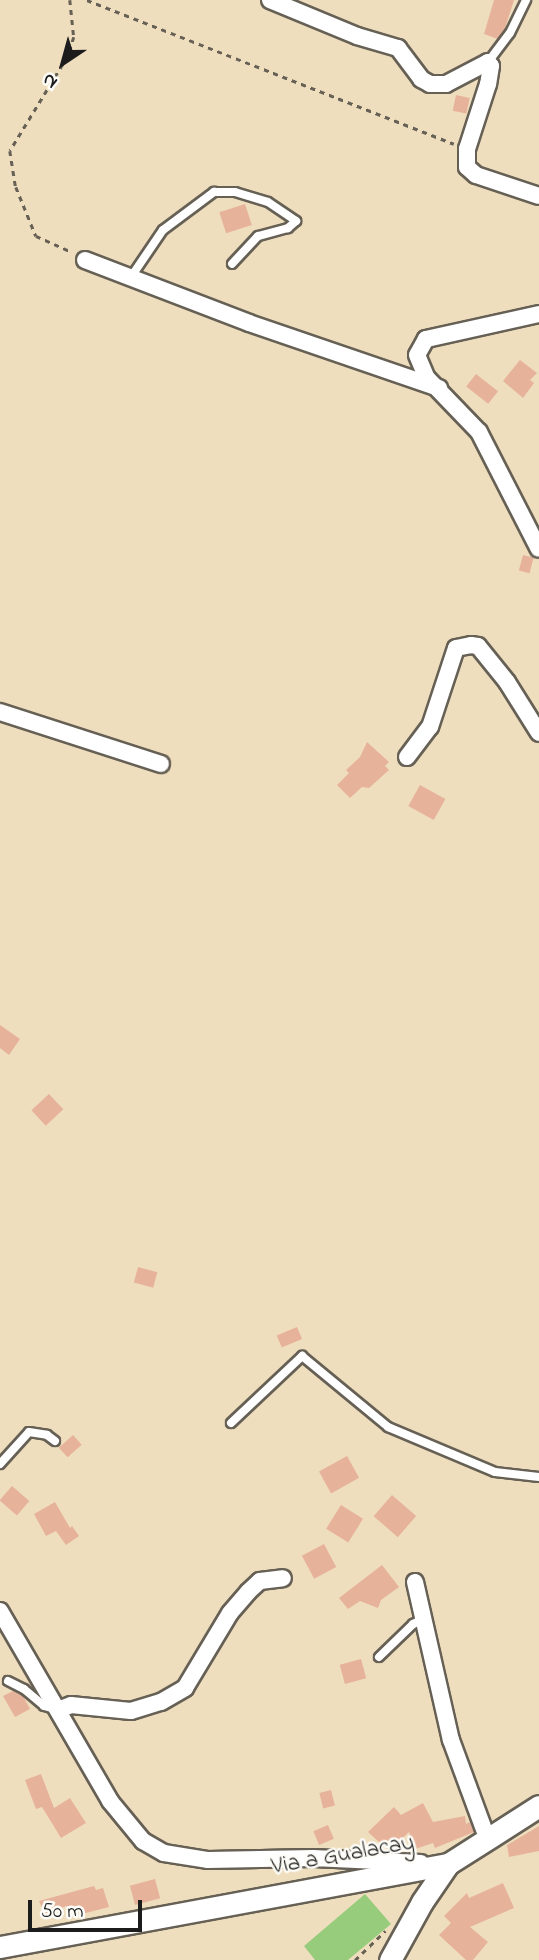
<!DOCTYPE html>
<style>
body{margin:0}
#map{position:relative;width:539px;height:1960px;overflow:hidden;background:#efdebe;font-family:"Indie Flower",sans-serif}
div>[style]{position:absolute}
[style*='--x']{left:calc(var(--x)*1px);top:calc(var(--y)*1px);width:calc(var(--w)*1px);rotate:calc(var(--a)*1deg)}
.green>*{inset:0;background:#98cc7d}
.building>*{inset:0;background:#e7b29a;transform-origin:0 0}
.path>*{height:2.5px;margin-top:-1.25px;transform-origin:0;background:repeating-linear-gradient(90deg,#666055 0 5px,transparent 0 10px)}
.roads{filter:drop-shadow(2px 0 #666055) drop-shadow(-2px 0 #666055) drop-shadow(0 2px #666055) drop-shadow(0 -2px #666055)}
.lane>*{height:8px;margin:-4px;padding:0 4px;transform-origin:4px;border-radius:4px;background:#fff}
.street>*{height:16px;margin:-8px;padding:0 8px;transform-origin:8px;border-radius:8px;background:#fff}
.secondary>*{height:21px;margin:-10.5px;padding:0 10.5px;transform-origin:10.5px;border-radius:10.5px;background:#fff}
span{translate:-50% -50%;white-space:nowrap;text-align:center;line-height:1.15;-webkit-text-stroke:5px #fdfcf7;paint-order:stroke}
.street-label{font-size:23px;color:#1c1c1c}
.north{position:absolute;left:28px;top:28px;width:70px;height:70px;-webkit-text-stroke:5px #fdfcf7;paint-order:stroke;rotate:216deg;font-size:19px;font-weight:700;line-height:28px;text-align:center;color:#1c1c1c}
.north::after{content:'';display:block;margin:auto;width:24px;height:32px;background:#1c1c1c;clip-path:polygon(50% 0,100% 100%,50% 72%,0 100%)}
.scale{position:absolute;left:28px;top:1900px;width:114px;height:32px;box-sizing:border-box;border:4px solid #1c1c1c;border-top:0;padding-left:9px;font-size:21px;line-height:24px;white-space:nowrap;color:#1c1c1c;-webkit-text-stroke:5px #fdfcf7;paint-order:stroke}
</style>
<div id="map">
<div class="green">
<i style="clip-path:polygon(365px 1894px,391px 1924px,348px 1960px,315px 1960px,304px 1946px)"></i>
</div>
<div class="building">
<i style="clip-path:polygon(494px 0,514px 0,505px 28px,498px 39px,484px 34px)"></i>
<i style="left:456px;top:95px;width:14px;height:16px;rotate:12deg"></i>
<i style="left:245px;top:204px;width:22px;height:27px;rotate:72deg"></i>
<i style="clip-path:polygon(520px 360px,537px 373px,530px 380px,534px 383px,523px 398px,503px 381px)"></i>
<i style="left:476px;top:374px;width:28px;height:16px;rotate:38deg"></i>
<i style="left:523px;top:555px;width:11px;height:16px;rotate:15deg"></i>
<i style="clip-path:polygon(367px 742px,389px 762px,385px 766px,389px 770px,369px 788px,362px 787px,350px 798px,337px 785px,349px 773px,346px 770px,360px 757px)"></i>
<i style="left:420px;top:785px;width:29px;height:24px;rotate:29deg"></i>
<i style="clip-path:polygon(0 1025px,20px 1039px,9px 1055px,0 1048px)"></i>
<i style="left:49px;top:1094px;width:21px;height:24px;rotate:47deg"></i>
<i style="left:138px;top:1267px;width:20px;height:16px;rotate:15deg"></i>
<i style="left:297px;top:1327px;width:13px;height:22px;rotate:67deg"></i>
<i style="left:73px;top:1435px;width:13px;height:19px;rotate:48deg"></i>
<i style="left:347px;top:1456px;width:25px;height:32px;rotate:61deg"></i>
<i style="left:12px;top:1486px;width:23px;height:19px;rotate:41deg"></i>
<i style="left:392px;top:1495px;width:32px;height:28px;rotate:41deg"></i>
<i style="clip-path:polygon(55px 1502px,70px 1528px,72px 1526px,79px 1536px,66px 1545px,56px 1531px,46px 1536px,34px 1514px)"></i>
<i style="left:341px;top:1505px;width:26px;height:28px;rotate:32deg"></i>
<i style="left:324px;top:1544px;width:26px;height:25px;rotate:62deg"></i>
<i style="clip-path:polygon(382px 1565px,399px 1587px,381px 1600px,378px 1608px,360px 1601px,348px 1609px,339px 1598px)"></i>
<i style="left:361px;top:1659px;width:20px;height:22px;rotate:75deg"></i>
<i style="clip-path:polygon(13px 1691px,23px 1696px,30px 1709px,15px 1717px,3px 1696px)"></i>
<i style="clip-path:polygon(41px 1774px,54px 1808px,70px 1798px,86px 1823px,61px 1838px,42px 1807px,36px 1809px,25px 1780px)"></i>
<i style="left:331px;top:1790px;width:16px;height:12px;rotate:76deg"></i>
<i style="clip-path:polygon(423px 1803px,433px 1822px,465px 1816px,466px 1824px,470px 1822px,474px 1832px,435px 1848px,433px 1843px,415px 1849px,409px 1832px,389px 1851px,368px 1832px,394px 1807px,401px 1815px)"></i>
<i style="left:328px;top:1825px;width:15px;height:16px;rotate:67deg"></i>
<i style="clip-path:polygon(539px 1826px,539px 1851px,509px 1857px,507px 1845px)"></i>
<i style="left:155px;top:1879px;width:20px;height:26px;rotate:75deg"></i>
<i style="clip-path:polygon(503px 1883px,514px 1908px,470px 1927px,488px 1942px,473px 1960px,466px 1960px,439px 1935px,451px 1923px,444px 1916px,467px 1893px,469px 1898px)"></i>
<i style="clip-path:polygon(94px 1886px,96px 1890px,103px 1888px,109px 1907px,82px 1914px,80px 1909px,69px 1914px,66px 1906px,45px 1915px,39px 1901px)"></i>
</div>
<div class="path">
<i style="--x:70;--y:0;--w:37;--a:84"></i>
<i style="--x:74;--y:37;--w:20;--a:108"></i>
<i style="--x:68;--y:56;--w:111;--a:121.4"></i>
<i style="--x:10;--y:151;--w:36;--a:81"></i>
<i style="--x:16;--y:187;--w:53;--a:67.8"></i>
<i style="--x:36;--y:236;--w:39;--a:24"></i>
<i style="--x:87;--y:0;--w:394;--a:21.4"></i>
<i style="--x:355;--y:1960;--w:42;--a:-44"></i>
</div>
<div class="roads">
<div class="lane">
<i style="--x:488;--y:62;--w:36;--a:-53"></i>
<i style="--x:510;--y:33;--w:37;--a:-64"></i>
<i style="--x:131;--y:277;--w:57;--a:-55.8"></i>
<i style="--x:163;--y:230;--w:64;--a:-36.7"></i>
<i style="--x:214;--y:192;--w:21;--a:0"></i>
<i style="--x:235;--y:192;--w:34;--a:17"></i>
<i style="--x:268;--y:202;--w:34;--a:34"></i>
<i style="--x:296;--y:221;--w:11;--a:139"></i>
<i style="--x:288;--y:228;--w:31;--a:165"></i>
<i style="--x:258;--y:236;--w:38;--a:133"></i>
<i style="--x:231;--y:1423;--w:98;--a:-43.3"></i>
<i style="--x:302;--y:1356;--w:112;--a:39.5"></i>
<i style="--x:388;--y:1427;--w:116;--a:22.8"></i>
<i style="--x:495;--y:1472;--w:44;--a:6.5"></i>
<i style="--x:0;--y:1464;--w:43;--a:-47.8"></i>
<i style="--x:29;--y:1432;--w:18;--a:9"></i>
<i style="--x:47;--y:1435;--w:10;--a:37"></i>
<i style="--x:379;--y:1657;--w:47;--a:-44.1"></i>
<i style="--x:413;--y:1624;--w:14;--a:-25"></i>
<i style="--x:8;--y:1681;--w:18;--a:27"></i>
<i style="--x:24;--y:1689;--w:26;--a:40"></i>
<i style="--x:44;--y:1706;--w:11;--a:15"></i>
</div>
<div class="street">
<i style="--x:270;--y:0;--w:94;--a:22.5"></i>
<i style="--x:357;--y:36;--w:43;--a:16.3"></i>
<i style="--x:398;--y:48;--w:39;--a:53"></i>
<i style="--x:421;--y:79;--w:10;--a:29"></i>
<i style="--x:430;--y:84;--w:16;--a:0"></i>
<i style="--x:446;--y:84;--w:47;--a:-27.6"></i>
<i style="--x:488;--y:62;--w:5;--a:53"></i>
<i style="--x:491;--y:66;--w:18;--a:99"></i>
<i style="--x:488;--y:84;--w:68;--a:107.9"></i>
<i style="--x:467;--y:149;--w:18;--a:90"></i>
<i style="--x:467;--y:167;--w:12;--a:42"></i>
<i style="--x:476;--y:175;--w:66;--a:18.4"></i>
<i style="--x:85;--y:260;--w:176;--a:21"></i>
<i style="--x:249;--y:323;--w:201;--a:18.9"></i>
<i style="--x:539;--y:314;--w:116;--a:167.5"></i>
<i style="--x:426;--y:339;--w:18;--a:119"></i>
<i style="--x:417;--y:355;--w:25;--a:67"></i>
<i style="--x:427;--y:378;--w:75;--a:46.1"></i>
<i style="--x:479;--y:432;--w:131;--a:62.9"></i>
<i style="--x:0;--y:712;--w:169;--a:17.9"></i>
<i style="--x:407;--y:757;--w:38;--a:-53"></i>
<i style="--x:430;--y:727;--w:83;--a:-71.8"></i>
<i style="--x:456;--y:648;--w:15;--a:-11"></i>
<i style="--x:471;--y:645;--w:7;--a:8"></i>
<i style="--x:478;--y:646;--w:46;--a:51.1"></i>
<i style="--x:507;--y:682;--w:60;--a:57.9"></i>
<i style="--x:415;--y:1582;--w:162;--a:77.2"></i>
<i style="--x:451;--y:1740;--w:104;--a:69.8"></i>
<i style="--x:0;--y:1611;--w:220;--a:59.9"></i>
<i style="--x:110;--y:1801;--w:52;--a:50.5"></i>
<i style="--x:143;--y:1841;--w:24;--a:30"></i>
<i style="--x:164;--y:1853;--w:45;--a:9"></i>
<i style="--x:208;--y:1860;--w:105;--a:-1.1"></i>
<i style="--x:313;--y:1858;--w:108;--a:2.7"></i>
<i style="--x:58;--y:1710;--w:14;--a:-21"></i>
<i style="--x:71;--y:1705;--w:60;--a:5.7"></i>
<i style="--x:131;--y:1711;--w:31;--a:-17"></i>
<i style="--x:161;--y:1702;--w:28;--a:-30"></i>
<i style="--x:185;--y:1688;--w:87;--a:-59"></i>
<i style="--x:230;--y:1613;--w:28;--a:-49"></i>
<i style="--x:248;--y:1592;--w:16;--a:-43"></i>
<i style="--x:260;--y:1581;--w:23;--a:-7"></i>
</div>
<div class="secondary">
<i style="--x:0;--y:1947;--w:456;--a:-10.5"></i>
<i style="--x:390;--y:1960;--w:66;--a:-61.1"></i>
<i style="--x:422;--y:1902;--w:46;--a:-55.6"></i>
<i style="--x:448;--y:1864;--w:108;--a:-32.5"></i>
</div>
</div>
<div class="street-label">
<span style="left:343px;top:1856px;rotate:-10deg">Via a Gualacay</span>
</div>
<div class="north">N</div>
<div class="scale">50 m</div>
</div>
